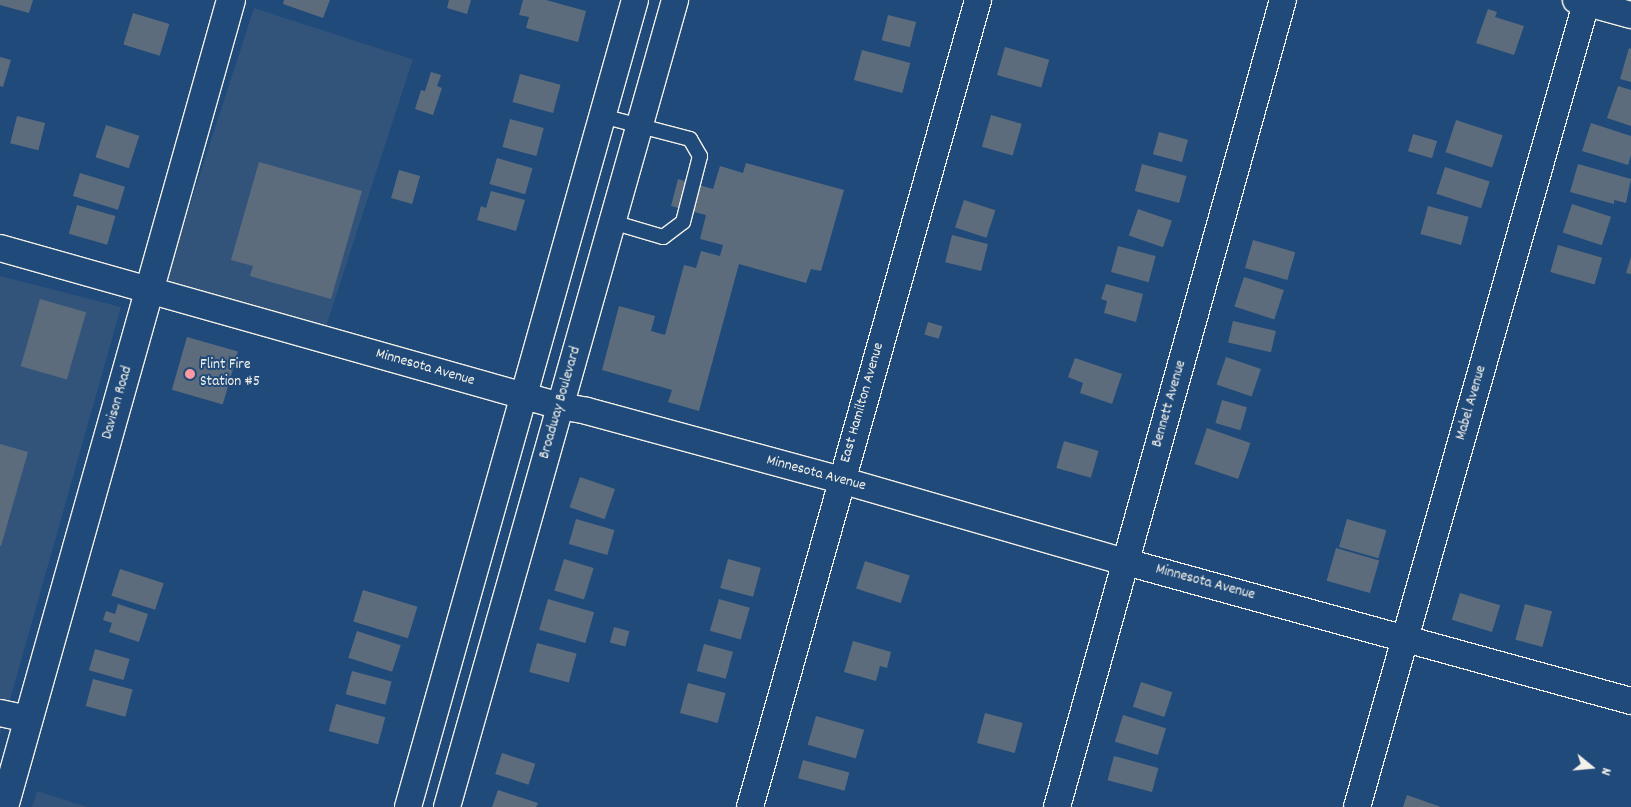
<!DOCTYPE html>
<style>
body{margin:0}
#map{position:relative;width:1631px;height:807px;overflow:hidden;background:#1f4a7a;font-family:Dekko,sans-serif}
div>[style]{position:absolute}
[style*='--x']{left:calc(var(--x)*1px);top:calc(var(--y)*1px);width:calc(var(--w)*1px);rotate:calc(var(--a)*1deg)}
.built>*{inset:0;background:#32547b;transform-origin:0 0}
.building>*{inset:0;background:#5d6c7d;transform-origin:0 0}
.roads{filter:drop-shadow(1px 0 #f4f1e8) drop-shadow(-1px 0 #f4f1e8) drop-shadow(0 1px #f4f1e8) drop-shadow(0 -1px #f4f1e8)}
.lane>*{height:14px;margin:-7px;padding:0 7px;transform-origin:7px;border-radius:7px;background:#1f4a7a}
.street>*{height:26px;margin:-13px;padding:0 13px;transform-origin:13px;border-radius:13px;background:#1f4a7a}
.secondary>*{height:28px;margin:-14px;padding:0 14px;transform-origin:14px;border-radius:14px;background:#1f4a7a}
.dots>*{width:14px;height:14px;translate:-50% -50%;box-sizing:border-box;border:2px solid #1f4a7a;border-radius:50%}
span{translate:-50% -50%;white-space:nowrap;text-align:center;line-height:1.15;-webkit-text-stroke:4px #1f4a7a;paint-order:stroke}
.poi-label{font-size:15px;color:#f4f1e8}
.left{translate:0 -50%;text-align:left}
.street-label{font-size:15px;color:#f4f1e8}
.north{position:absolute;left:1566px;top:742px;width:50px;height:50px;-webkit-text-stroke:4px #1f4a7a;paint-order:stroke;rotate:107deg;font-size:14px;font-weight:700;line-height:20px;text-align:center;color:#f4f1e8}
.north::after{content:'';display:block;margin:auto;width:18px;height:22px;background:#f4f1e8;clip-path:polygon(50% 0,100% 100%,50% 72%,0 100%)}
</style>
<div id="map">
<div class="built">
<i style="left:254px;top:8px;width:167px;height:286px;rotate:18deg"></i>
<i style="clip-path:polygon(0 276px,121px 307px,0 735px)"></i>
<i style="clip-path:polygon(37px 791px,87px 807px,32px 807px)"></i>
</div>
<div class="building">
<i style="clip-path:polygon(0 0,33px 0,29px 13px,0 5px)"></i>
<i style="clip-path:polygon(284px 0,330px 0,323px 18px,283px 4px)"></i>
<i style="clip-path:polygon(449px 0,471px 0,467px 14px,447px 8px)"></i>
<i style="clip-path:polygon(523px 0,546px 0,586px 11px,578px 42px,526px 28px,529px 17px,519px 15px)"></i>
<i style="clip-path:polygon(1488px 9px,1497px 12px,1495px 17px,1524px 26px,1514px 55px,1476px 43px)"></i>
<i style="left:133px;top:13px;width:38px;height:33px;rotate:17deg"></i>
<i style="left:888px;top:15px;width:29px;height:26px;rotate:14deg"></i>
<i style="left:1005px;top:47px;width:46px;height:29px;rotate:16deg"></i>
<i style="clip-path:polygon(1629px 48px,1631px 49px,1631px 82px,1620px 79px)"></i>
<i style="left:862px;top:50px;width:50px;height:31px;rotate:15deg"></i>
<i style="clip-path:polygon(0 57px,11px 60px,3px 87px,0 86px)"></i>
<i style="clip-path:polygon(431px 72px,441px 75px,437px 86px,442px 88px,433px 115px,415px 109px,421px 90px,425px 91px)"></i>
<i style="left:520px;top:74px;width:42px;height:29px;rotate:15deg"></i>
<i style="clip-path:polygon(1618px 86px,1631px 90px,1631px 126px,1607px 118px)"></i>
<i style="left:991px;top:115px;width:32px;height:33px;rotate:16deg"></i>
<i style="left:17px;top:116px;width:29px;height:28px;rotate:14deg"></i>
<i style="left:510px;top:119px;width:35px;height:29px;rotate:15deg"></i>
<i style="left:1456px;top:120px;width:49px;height:34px;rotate:18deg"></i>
<i style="clip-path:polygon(1591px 123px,1631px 136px,1631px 155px,1628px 165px,1582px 151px)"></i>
<i style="left:106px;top:125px;width:35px;height:34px;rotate:18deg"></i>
<i style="left:1159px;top:132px;width:30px;height:23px;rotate:15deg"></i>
<i style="left:1413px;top:134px;width:25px;height:18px;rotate:16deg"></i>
<i style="left:497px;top:158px;width:37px;height:27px;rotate:16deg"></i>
<i style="clip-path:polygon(259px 162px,362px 191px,331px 299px,250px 276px,253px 266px,231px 260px)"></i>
<i style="clip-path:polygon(746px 163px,844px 190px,821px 271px,811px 269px,806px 283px,739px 264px,699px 411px,668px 402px,672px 390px,602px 370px,619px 306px,655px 316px,651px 331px,665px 335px,684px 265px,696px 268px,701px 251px,720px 256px,723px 245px,700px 239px,706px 215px,671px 206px,678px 179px,713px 189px,720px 166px,743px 173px)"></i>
<i style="left:1142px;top:164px;width:46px;height:28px;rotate:15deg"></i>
<i style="clip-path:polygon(1578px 164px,1631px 179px,1626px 203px,1614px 200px,1614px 204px,1570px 192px)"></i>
<i style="left:1445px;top:167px;width:47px;height:28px;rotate:18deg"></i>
<i style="left:399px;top:170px;width:22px;height:29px;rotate:16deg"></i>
<i style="left:80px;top:173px;width:47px;height:24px;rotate:17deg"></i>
<i style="clip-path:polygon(491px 191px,525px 200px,516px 231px,477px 220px,481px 206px,486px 208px)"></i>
<i style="left:964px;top:200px;width:33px;height:29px;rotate:18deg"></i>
<i style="left:1572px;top:204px;width:41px;height:30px;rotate:18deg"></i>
<i style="left:77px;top:205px;width:40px;height:30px;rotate:16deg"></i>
<i style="left:1428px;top:206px;width:42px;height:29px;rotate:15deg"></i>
<i style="left:1138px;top:209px;width:36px;height:28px;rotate:19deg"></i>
<i style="left:952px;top:235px;width:37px;height:28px;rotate:14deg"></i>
<i style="left:1253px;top:240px;width:44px;height:29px;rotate:16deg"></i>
<i style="left:1558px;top:245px;width:46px;height:28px;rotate:16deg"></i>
<i style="left:1118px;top:246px;width:39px;height:27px;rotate:15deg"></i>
<i style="clip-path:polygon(1631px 257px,1631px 274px,1626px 273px)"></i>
<i style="left:1244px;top:277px;width:42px;height:31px;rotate:18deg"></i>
<i style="clip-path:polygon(1106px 284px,1143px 294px,1136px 322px,1104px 313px,1107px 301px,1101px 299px)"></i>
<i style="left:40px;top:299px;width:48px;height:70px;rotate:16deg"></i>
<i style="left:1233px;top:321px;width:44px;height:22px;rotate:13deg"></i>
<i style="left:928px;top:322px;width:15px;height:13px;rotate:16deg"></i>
<i style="left:187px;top:337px;width:53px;height:55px;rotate:16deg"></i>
<i style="left:1226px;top:357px;width:37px;height:29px;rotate:19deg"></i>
<i style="clip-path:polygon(1075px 358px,1122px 374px,1112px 404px,1080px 393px,1083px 383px,1068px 377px)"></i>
<i style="left:1222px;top:400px;width:26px;height:24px;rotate:16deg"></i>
<i style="left:1207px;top:428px;width:46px;height:38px;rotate:19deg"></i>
<i style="left:1064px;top:441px;width:36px;height:28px;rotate:16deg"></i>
<i style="clip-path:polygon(0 444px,28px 452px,1px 546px,0 546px)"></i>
<i style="left:580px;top:477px;width:37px;height:32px;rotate:19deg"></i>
<i style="left:576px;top:519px;width:40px;height:26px;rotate:16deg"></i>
<i style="left:1347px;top:519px;width:41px;height:29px;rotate:16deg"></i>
<i style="left:1336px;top:548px;width:45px;height:34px;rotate:16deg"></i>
<i style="left:564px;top:559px;width:31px;height:33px;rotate:17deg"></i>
<i style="left:728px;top:559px;width:34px;height:30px;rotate:15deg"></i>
<i style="left:865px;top:561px;width:47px;height:29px;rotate:18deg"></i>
<i style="left:120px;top:569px;width:46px;height:28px;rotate:18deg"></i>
<i style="left:363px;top:590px;width:57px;height:33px;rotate:17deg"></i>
<i style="left:1460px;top:593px;width:42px;height:28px;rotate:17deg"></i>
<i style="left:548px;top:599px;width:48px;height:32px;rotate:16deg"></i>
<i style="left:719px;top:599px;width:32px;height:33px;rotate:16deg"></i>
<i style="clip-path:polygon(118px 604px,148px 614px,139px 642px,109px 632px,112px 623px,103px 620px,106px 611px,115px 614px)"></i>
<i style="left:1525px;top:604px;width:28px;height:37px;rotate:15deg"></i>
<i style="left:614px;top:627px;width:16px;height:16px;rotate:15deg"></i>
<i style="left:357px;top:631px;width:46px;height:28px;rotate:18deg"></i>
<i style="clip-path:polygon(853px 641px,891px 652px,887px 668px,880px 666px,876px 681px,844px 672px)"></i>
<i style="left:537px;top:643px;width:41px;height:30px;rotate:15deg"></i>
<i style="left:704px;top:644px;width:30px;height:28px;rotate:15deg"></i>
<i style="left:95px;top:649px;width:36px;height:22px;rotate:16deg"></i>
<i style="left:352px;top:671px;width:41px;height:24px;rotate:15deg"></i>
<i style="left:93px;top:679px;width:41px;height:28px;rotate:15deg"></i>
<i style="left:1141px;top:682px;width:33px;height:26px;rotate:18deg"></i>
<i style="left:688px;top:683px;width:39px;height:31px;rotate:15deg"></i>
<i style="left:336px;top:704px;width:51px;height:28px;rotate:15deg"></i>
<i style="left:985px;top:713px;width:39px;height:31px;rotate:15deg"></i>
<i style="left:1123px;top:715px;width:45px;height:28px;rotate:17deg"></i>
<i style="left:816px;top:716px;width:50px;height:30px;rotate:16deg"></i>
<i style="left:502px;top:753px;width:35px;height:22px;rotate:18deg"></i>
<i style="left:1114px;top:756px;width:46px;height:25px;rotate:15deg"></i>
<i style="left:803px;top:760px;width:48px;height:19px;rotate:15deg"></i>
<i style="clip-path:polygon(498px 790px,538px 803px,536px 807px,492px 807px)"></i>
<i style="clip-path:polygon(1407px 795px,1441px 807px,1403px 807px)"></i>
</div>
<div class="roads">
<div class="lane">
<i style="--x:602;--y:116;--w:91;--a:14.6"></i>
<i style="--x:690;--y:139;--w:20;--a:60"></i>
<i style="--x:700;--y:156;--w:68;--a:104.4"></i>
<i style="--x:683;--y:222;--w:25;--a:143"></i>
<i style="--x:663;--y:237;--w:53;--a:-163.6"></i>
</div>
<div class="street">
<i style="--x:1576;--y:0;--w:57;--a:15.3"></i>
<i style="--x:0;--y:248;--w:582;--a:15.76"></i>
<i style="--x:560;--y:406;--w:27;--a:10"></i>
<i style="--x:587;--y:411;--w:263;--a:15.2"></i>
<i style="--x:841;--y:480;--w:297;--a:16.1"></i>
<i style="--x:1126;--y:562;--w:524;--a:15.39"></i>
<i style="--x:0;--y:713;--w:30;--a:12"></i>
<i style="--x:408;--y:807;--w:838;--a:-74.29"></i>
<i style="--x:447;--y:807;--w:839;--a:-74.22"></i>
<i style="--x:750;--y:807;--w:839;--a:-74.22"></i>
<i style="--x:1057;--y:807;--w:838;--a:-74.36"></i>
<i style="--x:1357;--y:807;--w:839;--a:-74.09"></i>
</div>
<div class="secondary">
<i style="--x:4;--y:807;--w:838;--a:-74.29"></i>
</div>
</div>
<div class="dots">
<i style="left:190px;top:374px;background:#ff9aa2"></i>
</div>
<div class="poi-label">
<span class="left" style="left:200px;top:374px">Flint Fire<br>Station #5</span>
</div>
<div class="street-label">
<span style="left:425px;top:368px;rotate:16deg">Minnesota Avenue</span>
<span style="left:118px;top:403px;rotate:-74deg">Davison Road</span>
<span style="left:561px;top:403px;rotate:-74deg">Broadway Boulevard</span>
<span style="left:863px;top:403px;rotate:-74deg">East Hamilton Avenue</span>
<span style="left:1472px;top:403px;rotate:-74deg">Mabel Avenue</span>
<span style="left:1170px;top:404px;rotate:-74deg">Bennett Avenue</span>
<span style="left:816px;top:474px;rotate:15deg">Minnesota Avenue</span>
<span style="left:1205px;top:583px;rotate:15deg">Minnesota Avenue</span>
</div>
<div class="north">N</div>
</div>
